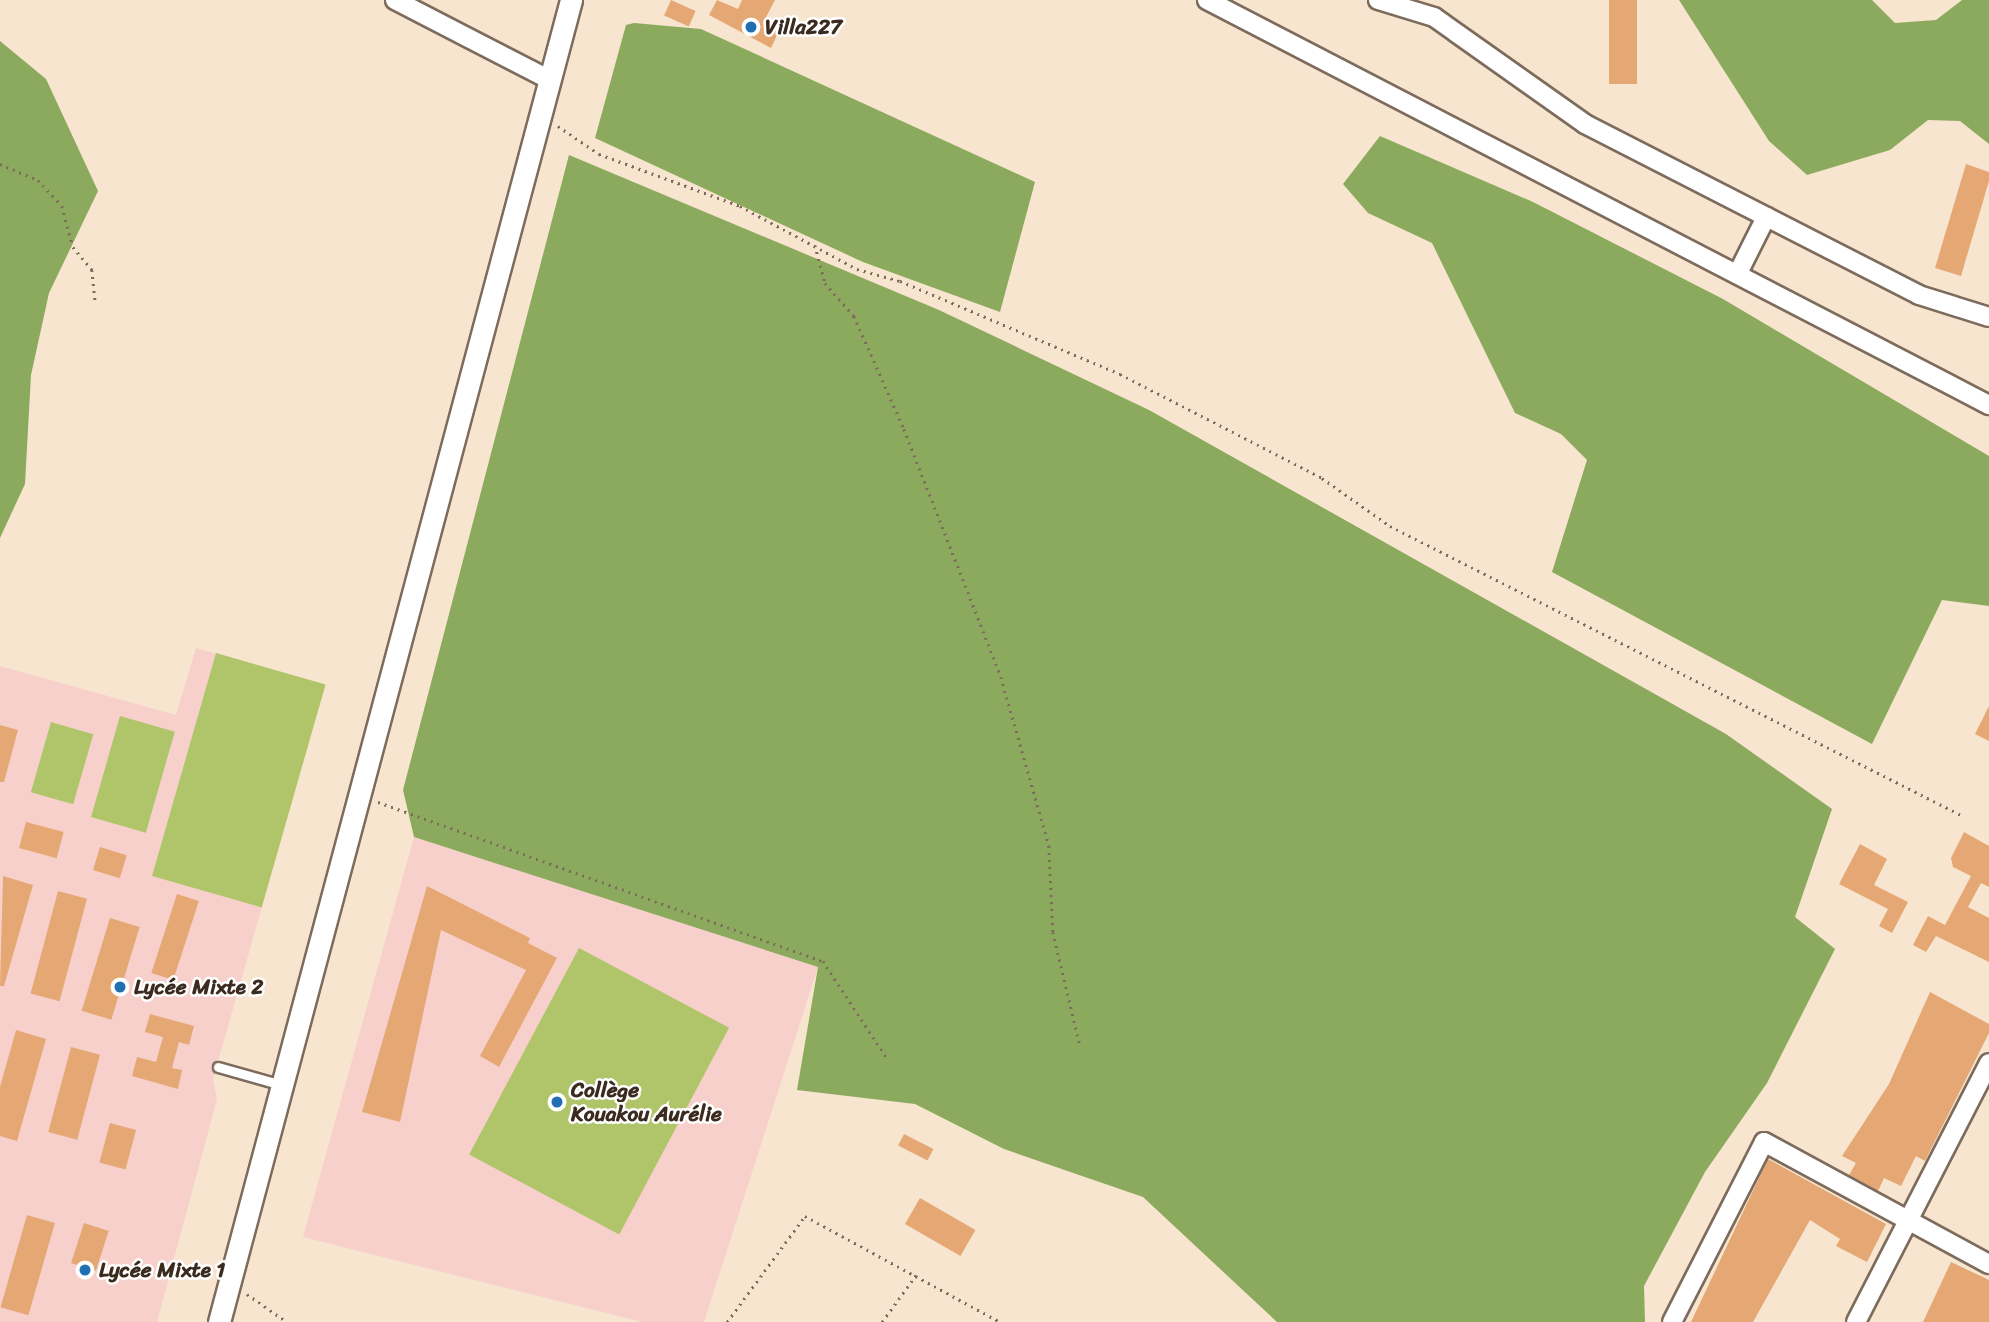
<!DOCTYPE html>
<meta charset="utf-8">
<style>
body{margin:0}
#map{position:relative;width:1989px;height:1322px;overflow:hidden;background:#f7e5cf;font-family:Sriracha,sans-serif}
div>[style]{position:absolute}
[style*='--x']{left:calc(var(--x)*1px);top:calc(var(--y)*1px);width:calc(var(--w)*1px);rotate:calc(var(--a)*1deg)}
.built>*{inset:0;background:#f7d0cb}
.green>*{inset:0;background:#b0c569;transform-origin:0 0}
.forest>*{inset:0;background:#8caa5d}
.building>*{inset:0;background:#e5a875;transform-origin:0 0}
.path>*{height:2.5px;margin-top:-1.25px;transform-origin:0;background:repeating-linear-gradient(90deg,#7d6b5c 0 2px,transparent 0 7px)}
.roads{filter:drop-shadow(2px 0 #7d6b5c) drop-shadow(-2px 0 #7d6b5c) drop-shadow(0 2px #7d6b5c) drop-shadow(0 -2px #7d6b5c)}
.service>*{height:9px;margin:-4.5px;padding:0 4.5px;transform-origin:4.5px;border-radius:4.5px;background:#fff}
.minor>*{height:18px;margin:-9px;padding:0 9px;transform-origin:9px;border-radius:9px;background:#fff}
.tertiary>*{height:21px;margin:-10.5px;padding:0 10.5px;transform-origin:10.5px;border-radius:10.5px;background:#fff}
.dots>*{width:19px;height:19px;translate:-50% -50%;box-sizing:border-box;border:4px solid #fff;border-radius:50%}
span{translate:-50% -50%;white-space:nowrap;text-align:center;line-height:1.15;-webkit-text-stroke:5px #fff;paint-order:stroke}
.poi-label{font-size:21px;color:#3b2a1e;font-weight:700}
.left{translate:0 -50%;text-align:left}
</style>
<div id="map">
<div class="built">
<i style="clip-path:polygon(196px 648px,325px 685px,213px 1079px,217px 1099px,157px 1322px,0 1322px,0 666px,176px 715px)"></i>
<i style="clip-path:polygon(414px 837px,818px 967px,704px 1322px,642px 1322px,303px 1237px)"></i>
</div>
<div class="green">
<i style="left:216px;top:653px;width:114px;height:232px;rotate:16deg"></i>
<i style="left:120px;top:716px;width:57px;height:105px;rotate:16deg"></i>
<i style="left:51px;top:722px;width:44px;height:73px;rotate:16deg"></i>
<i style="left:579px;top:948px;width:170px;height:234px;rotate:28deg"></i>
</div>
<div class="forest">
<i style="clip-path:polygon(1679px 0,1872px 0,1895px 23px,1936px 20px,1962px 0,1989px 0,1989px 144px,1960px 121px,1928px 120px,1890px 150px,1807px 175px,1769px 141px)"></i>
<i style="clip-path:polygon(634px 23px,701px 29px,1035px 182px,1000px 312px,863px 262px,595px 138px,626px 25px)"></i>
<i style="clip-path:polygon(0 41px,46px 79px,98px 191px,49px 293px,31px 375px,25px 484px,0 538px)"></i>
<i style="clip-path:polygon(1380px 136px,1533px 202px,1723px 299px,1989px 456px,1989px 606px,1942px 600px,1872px 744px,1552px 572px,1587px 460px,1561px 434px,1515px 413px,1432px 243px,1368px 213px,1343px 184px)"></i>
<i style="clip-path:polygon(569px 155px,939px 310px,1149px 410px,1726px 734px,1832px 809px,1795px 917px,1835px 949px,1767px 1083px,1705px 1172px,1644px 1286px,1645px 1322px,1277px 1322px,1143px 1197px,1004px 1149px,915px 1104px,797px 1090px,818px 967px,414px 837px,403px 790px)"></i>
</div>
<div class="building">
<i style="left:671px;top:0;width:27px;height:17px;rotate:24deg"></i>
<i style="clip-path:polygon(717px 0,738px 9px,742px 0,775px 0,763px 23px,779px 31px,771px 48px,709px 15px)"></i>
<i style="left:1609px;top:0;width:28px;height:84px"></i>
<i style="clip-path:polygon(1966px 164px,1989px 172px,1989px 181px,1961px 276px,1935px 268px)"></i>
<i style="clip-path:polygon(1989px 706px,1989px 741px,1975px 734px)"></i>
<i style="clip-path:polygon(0 725px,18px 730px,4px 782px,0 782px)"></i>
<i style="left:26px;top:822px;width:39px;height:27px;rotate:15deg"></i>
<i style="clip-path:polygon(1964px 832px,1989px 846px,1989px 887px,1981px 883px,1968px 907px,1989px 918px,1989px 962px,1936px 936px,1926px 952px,1913px 945px,1928px 916px,1945px 925px,1971px 876px,1953px 867px,1951px 858px)"></i>
<i style="clip-path:polygon(1860px 844px,1887px 859px,1874px 885px,1908px 902px,1892px 933px,1879px 926px,1888px 909px,1839px 884px)"></i>
<i style="left:100px;top:847px;width:28px;height:24px;rotate:17deg"></i>
<i style="clip-path:polygon(3px 876px,33px 885px,4px 986px,0 986px)"></i>
<i style="clip-path:polygon(427px 886px,530px 938px,528px 943px,557px 958px,499px 1067px,480px 1056px,526px 970px,441px 930px,400px 1122px,362px 1112px)"></i>
<i style="left:58px;top:891px;width:30px;height:106px;rotate:15deg"></i>
<i style="left:177px;top:894px;width:23px;height:83px;rotate:18deg"></i>
<i style="left:110px;top:918px;width:31px;height:97px;rotate:17deg"></i>
<i style="clip-path:polygon(1930px 992px,1989px 1024px,1989px 1033px,1925px 1161px,1916px 1156px,1901px 1186px,1884px 1178px,1878px 1191px,1849px 1175px,1856px 1163px,1842px 1156px,1889px 1084px)"></i>
<i style="clip-path:polygon(150px 1014px,194px 1026px,189px 1045px,179px 1042px,172px 1068px,182px 1070px,178px 1089px,132px 1076px,137px 1057px,156px 1062px,163px 1037px,145px 1032px)"></i>
<i style="clip-path:polygon(16px 1030px,46px 1039px,17px 1141px,0 1136px,0 1087px)"></i>
<i style="left:71px;top:1047px;width:30px;height:88px;rotate:15deg"></i>
<i style="left:110px;top:1123px;width:27px;height:41px;rotate:15deg"></i>
<i style="left:904px;top:1134px;width:33px;height:13px;rotate:27deg"></i>
<i style="clip-path:polygon(1768px 1159px,1886px 1224px,1867px 1262px,1836px 1246px,1840px 1239px,1810px 1220px,1753px 1322px,1691px 1322px)"></i>
<i style="left:920px;top:1198px;width:64px;height:30px;rotate:30deg"></i>
<i style="left:27px;top:1215px;width:29px;height:96px;rotate:16deg"></i>
<i style="left:84px;top:1223px;width:26px;height:42px;rotate:18deg"></i>
<i style="clip-path:polygon(1951px 1262px,1989px 1280px,1989px 1322px,1923px 1322px)"></i>
</div>
<div class="path">
<i style="--x:558;--y:126;--w:50;--a:34.3"></i>
<i style="--x:599;--y:154;--w:150;--a:20.2"></i>
<i style="--x:740;--y:206;--w:133;--a:28.3"></i>
<i style="--x:857;--y:269;--w:45;--a:15.6"></i>
<i style="--x:900;--y:281;--w:239;--a:22.9"></i>
<i style="--x:1120;--y:374;--w:227;--a:27.2"></i>
<i style="--x:1322;--y:478;--w:83;--a:35.2"></i>
<i style="--x:1390;--y:526;--w:642;--a:26.84"></i>
<i style="--x:0;--y:164;--w:41;--a:22.8"></i>
<i style="--x:38;--y:180;--w:35;--a:47"></i>
<i style="--x:62;--y:206;--w:42;--a:75"></i>
<i style="--x:73;--y:247;--w:30;--a:50"></i>
<i style="--x:92;--y:270;--w:30;--a:84"></i>
<i style="--x:815;--y:245;--w:39;--a:75"></i>
<i style="--x:825;--y:283;--w:44;--a:48.7"></i>
<i style="--x:854;--y:316;--w:124;--a:66.1"></i>
<i style="--x:904;--y:429;--w:266;--a:68.6"></i>
<i style="--x:1001;--y:677;--w:176;--a:74.1"></i>
<i style="--x:1049;--y:846;--w:86;--a:87.3"></i>
<i style="--x:1053;--y:932;--w:116;--a:76.6"></i>
<i style="--x:378;--y:802;--w:473;--a:19.7"></i>
<i style="--x:823;--y:961;--w:115;--a:56.7"></i>
<i style="--x:247;--y:1294;--w:49;--a:35"></i>
<i style="--x:727;--y:1322;--w:132;--a:-53.7"></i>
<i style="--x:805;--y:1216;--w:222;--a:28.5"></i>
<i style="--x:882;--y:1322;--w:58;--a:-54.1"></i>
</div>
<div class="roads">
<div class="service">
<i style="--x:218;--y:1067;--w:66;--a:15.7"></i>
</div>
<div class="minor">
<i style="--x:395;--y:0;--w:174;--a:27.3"></i>
<i style="--x:1207;--y:0;--w:881;--a:27.38"></i>
<i style="--x:1378;--y:0;--w:59;--a:16.9"></i>
<i style="--x:1434;--y:17;--w:185;--a:35.3"></i>
<i style="--x:1585;--y:124;--w:375;--a:27.1"></i>
<i style="--x:1919;--y:295;--w:73;--a:17.4"></i>
<i style="--x:1738;--y:273;--w:63;--a:-63.4"></i>
<i style="--x:1672;--y:1322;--w:202;--a:-62.9"></i>
<i style="--x:1764;--y:1142;--w:256;--a:28.5"></i>
<i style="--x:1856;--y:1322;--w:291;--a:-62.8"></i>
</div>
<div class="tertiary">
<i style="--x:219;--y:1322;--w:1368;--a:-75.09"></i>
</div>
</div>
<div class="dots">
<i style="left:751px;top:27px;background:#1f6fb2"></i>
<i style="left:120px;top:987px;background:#1f6fb2"></i>
<i style="left:557px;top:1102px;background:#1f6fb2"></i>
<i style="left:85px;top:1270px;background:#1f6fb2"></i>
</div>
<div class="poi-label">
<span class="left" style="left:765px;top:27px">Villa227</span>
<span class="left" style="left:134px;top:987px">Lycée Mixte 2</span>
<span class="left" style="left:571px;top:1102px">Collège<br>Kouakou Aurélie</span>
<span class="left" style="left:99px;top:1270px">Lycée Mixte 1</span>
</div>
</div>
